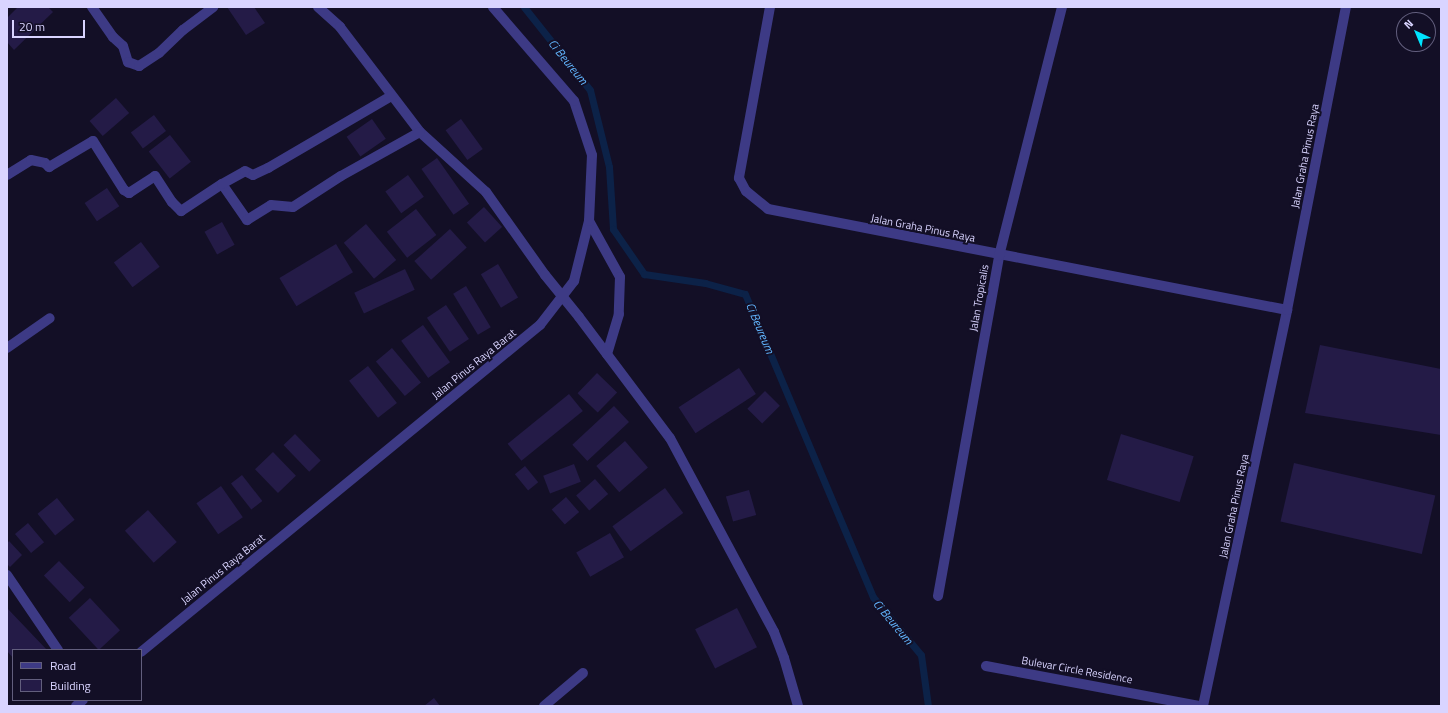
<!DOCTYPE html>
<style>
body{margin:0}
#map{position:relative;width:1448px;height:713px;overflow:hidden;background:#130f26;font-family:"Titillium Web",sans-serif}
div>[style]{position:absolute}
[style*='--x']{left:calc(var(--x)*1px);top:calc(var(--y)*1px);width:calc(var(--w)*1px);rotate:calc(var(--a)*1deg)}
.stream>*{height:7px;margin:-3.5px;padding:0 3.5px;transform-origin:3.5px;border-radius:3.5px;background:#0c2248}
.building>*{inset:0;background:#241b47;transform-origin:0 0}
.minor>*{height:10px;margin:-5px;padding:0 5px;transform-origin:5px;border-radius:5px;background:#3d3a85}
.minor-bridge>*{height:10px;margin:-5px;padding:0 5px;transform-origin:5px;border-radius:5px;background:#3d3a85}
span{translate:-50% -50%;white-space:nowrap;text-align:center;line-height:1.15;-webkit-text-stroke:4px #130f26;paint-order:stroke}
.street-label{font-size:11px;color:#d9d4ff}
.water-label{font-size:12px;color:#62b6ff;font-style:italic}
.frame{position:absolute;inset:0;border:8px solid #d9d4ff;pointer-events:none}
.legend{position:absolute;left:12px;top:649px;width:130px;height:52px;box-sizing:border-box;background:#130f26;border:1px solid #625e7d;margin:0;padding:5px 7px;list-style:none;font-size:12px;color:#d9d4ff}
.legend li{display:flex;align-items:center;gap:8px;height:20px}
.legend b{width:20px;border:1px solid #625e7d}
.north{position:absolute;left:1396px;top:12px;width:40px;height:40px;box-sizing:border-box;background:#130f26;border:1px solid #625e7d;border-radius:50%;rotate:316deg;font-size:11px;font-weight:700;line-height:16px;text-align:center;color:#d9d4ff}
.north::after{content:'';display:block;margin:auto;width:14px;height:18px;background:#00e5ff;clip-path:polygon(50% 0,100% 100%,50% 72%,0 100%)}
.scale{position:absolute;left:12px;top:20px;width:73px;height:18px;box-sizing:border-box;border:2px solid #d9d4ff;border-top:0;padding-left:5px;font-size:12px;line-height:14px;white-space:nowrap;color:#d9d4ff;-webkit-text-stroke:3px #130f26;paint-order:stroke}
</style>
<div id="map">
<div class="stream">
<i style="--x:524;--y:7;--w:106;--a:51.5"></i>
<i style="--x:590;--y:90;--w:79;--a:76.1"></i>
<i style="--x:609;--y:167;--w:62;--a:86.3"></i>
<i style="--x:613;--y:229;--w:55;--a:55.4"></i>
<i style="--x:644;--y:274;--w:62;--a:8.4"></i>
<i style="--x:705;--y:283;--w:41;--a:15.4"></i>
<i style="--x:745;--y:294;--w:329;--a:67.1"></i>
<i style="--x:873;--y:597;--w:75;--a:50.4"></i>
<i style="--x:921;--y:655;--w:51;--a:82.2"></i>
</div>
<div class="building">
<i style="clip-path:polygon(18px 7px,48px 7px,53px 12px,14px 50px,7px 42px,7px 18px)"></i>
<i style="clip-path:polygon(227px 7px,254px 7px,265px 23px,246px 35px)"></i>
<i style="left:116px;top:98px;width:20px;height:35px;rotate:49deg"></i>
<i style="left:154px;top:115px;width:20px;height:29px;rotate:53deg"></i>
<i style="left:372px;top:119px;width:24px;height:31px;rotate:55deg"></i>
<i style="left:461px;top:119px;width:37px;height:19px;rotate:54deg"></i>
<i style="left:170px;top:135px;width:34px;height:27px;rotate:52deg"></i>
<i style="left:437px;top:158px;width:56px;height:19px;rotate:55deg"></i>
<i style="left:408px;top:175px;width:27px;height:28px;rotate:54deg"></i>
<i style="left:107px;top:188px;width:22px;height:27px;rotate:56deg"></i>
<i style="left:484px;top:207px;width:27px;height:23px;rotate:48deg"></i>
<i style="left:416px;top:209px;width:33px;height:37px;rotate:52deg"></i>
<i style="left:222px;top:222px;width:26px;height:20px;rotate:61deg"></i>
<i style="left:366px;top:224px;width:47px;height:29px;rotate:50deg"></i>
<i style="left:450px;top:229px;width:25px;height:48px;rotate:48deg"></i>
<i style="left:141px;top:242px;width:31px;height:34px;rotate:53deg"></i>
<i style="left:336px;top:244px;width:33px;height:66px;rotate:59deg"></i>
<i style="left:498px;top:264px;width:39px;height:20px;rotate:59deg"></i>
<i style="left:405px;top:269px;width:23px;height:56px;rotate:65deg"></i>
<i style="left:466px;top:286px;width:48px;height:15px;rotate:59deg"></i>
<i style="left:446px;top:305px;width:41px;height:23px;rotate:56deg"></i>
<i style="left:423px;top:325px;width:46px;height:27px;rotate:54deg"></i>
<i style="clip-path:polygon(1320px 345px,1441px 369px,1441px 435px,1305px 413px)"></i>
<i style="left:392px;top:348px;width:45px;height:21px;rotate:50deg"></i>
<i style="left:368px;top:366px;width:47px;height:24px;rotate:52deg"></i>
<i style="left:739px;top:368px;width:31px;height:72px;rotate:57deg"></i>
<i style="left:597px;top:373px;width:28px;height:28px;rotate:44deg"></i>
<i style="left:765px;top:391px;width:21px;height:25px;rotate:45deg"></i>
<i style="left:569px;top:394px;width:22px;height:79px;rotate:51deg"></i>
<i style="left:614px;top:406px;width:22px;height:57px;rotate:47deg"></i>
<i style="left:295px;top:434px;width:37px;height:16px;rotate:46deg"></i>
<i style="left:1121px;top:434px;width:76px;height:48px;rotate:17deg"></i>
<i style="left:625px;top:441px;width:35px;height:38px;rotate:49deg"></i>
<i style="left:273px;top:452px;width:33px;height:25px;rotate:46deg"></i>
<i style="left:1294px;top:463px;width:145px;height:60px;rotate:13deg"></i>
<i style="left:574px;top:464px;width:19px;height:33px;rotate:69deg"></i>
<i style="left:525px;top:466px;width:21px;height:13px;rotate:51deg"></i>
<i style="left:242px;top:475px;width:33px;height:14px;rotate:52deg"></i>
<i style="left:595px;top:479px;width:20px;height:25px;rotate:49deg"></i>
<i style="left:221px;top:486px;width:38px;height:30px;rotate:55deg"></i>
<i style="left:665px;top:488px;width:31px;height:65px;rotate:54deg"></i>
<i style="left:749px;top:490px;width:26px;height:24px;rotate:74deg"></i>
<i style="left:566px;top:497px;width:20px;height:19px;rotate:49deg"></i>
<i style="left:57px;top:498px;width:28px;height:25px;rotate:51deg"></i>
<i style="left:148px;top:510px;width:43px;height:31px;rotate:48deg"></i>
<i style="left:28px;top:523px;width:25px;height:17px;rotate:50deg"></i>
<i style="left:610px;top:533px;width:28px;height:39px;rotate:60deg"></i>
<i style="clip-path:polygon(9px 541px,22px 555px,10px 567px,7px 564px,7px 544px)"></i>
<i style="left:59px;top:561px;width:37px;height:21px;rotate:46deg"></i>
<i style="left:90px;top:598px;width:44px;height:29px;rotate:47deg"></i>
<i style="clip-path:polygon(7px 608px,47px 650px,13px 650px,13px 658px,7px 651px)"></i>
<i style="left:737px;top:608px;width:44px;height:47px;rotate:63deg"></i>
<i style="clip-path:polygon(434px 698px,440px 706px,424px 706px)"></i>
</div>
<div class="minor">
<i style="--x:92;--y:7;--w:37;--a:55"></i>
<i style="--x:113;--y:37;--w:13;--a:42"></i>
<i style="--x:123;--y:46;--w:17;--a:73"></i>
<i style="--x:128;--y:62;--w:12;--a:20"></i>
<i style="--x:139;--y:66;--w:24;--a:-33"></i>
<i style="--x:159;--y:53;--w:33;--a:-44"></i>
<i style="--x:183;--y:30;--w:38;--a:-37"></i>
<i style="--x:318;--y:7;--w:30;--a:42"></i>
<i style="--x:340;--y:27;--w:132;--a:52.7"></i>
<i style="--x:420;--y:132;--w:89;--a:42.3"></i>
<i style="--x:486;--y:192;--w:102;--a:54.6"></i>
<i style="--x:770;--y:7;--w:174;--a:100.3"></i>
<i style="--x:739;--y:178;--w:15;--a:62"></i>
<i style="--x:746;--y:191;--w:28;--a:39"></i>
<i style="--x:768;--y:209;--w:529;--a:11.01"></i>
<i style="--x:7;--y:175;--w:28;--a:-32"></i>
<i style="--x:31;--y:160;--w:14;--a:12"></i>
<i style="--x:45;--y:163;--w:6;--a:45"></i>
<i style="--x:49;--y:167;--w:51;--a:-30.6"></i>
<i style="--x:93;--y:141;--w:58;--a:57.7"></i>
<i style="--x:124;--y:190;--w:6;--a:31"></i>
<i style="--x:129;--y:193;--w:31;--a:-33"></i>
<i style="--x:155;--y:176;--w:31;--a:57"></i>
<i style="--x:172;--y:202;--w:13;--a:45"></i>
<i style="--x:181;--y:211;--w:49;--a:-33.4"></i>
<i style="--x:222;--y:184;--w:44;--a:55.2"></i>
<i style="--x:247;--y:220;--w:28;--a:-32"></i>
<i style="--x:271;--y:205;--w:22;--a:5"></i>
<i style="--x:293;--y:207;--w:57;--a:-32.9"></i>
<i style="--x:341;--y:176;--w:90;--a:-29.1"></i>
<i style="--x:222;--y:184;--w:26;--a:-29"></i>
<i style="--x:245;--y:171;--w:9;--a:27"></i>
<i style="--x:253;--y:175;--w:17;--a:-25"></i>
<i style="--x:268;--y:168;--w:143;--a:-30.3"></i>
<i style="--x:589;--y:221;--w:64;--a:61"></i>
<i style="--x:620;--y:277;--w:37;--a:92"></i>
<i style="--x:619;--y:314;--w:42;--a:106.7"></i>
<i style="--x:579;--y:317;--w:151;--a:53.1"></i>
<i style="--x:670;--y:438;--w:220;--a:61.8"></i>
<i style="--x:774;--y:632;--w:28;--a:69"></i>
<i style="--x:784;--y:658;--w:50;--a:73.7"></i>
<i style="--x:7;--y:348;--w:52;--a:-34.9"></i>
<i style="--x:7;--y:575;--w:91;--a:55.8"></i>
<i style="--x:938;--y:596;--w:345;--a:-79.8"></i>
<i style="--x:999;--y:256;--w:257;--a:-75.8"></i>
<i style="--x:141;--y:652;--w:516;--a:-39.34"></i>
<i style="--x:540;--y:325;--w:56;--a:-52.3"></i>
<i style="--x:574;--y:281;--w:62;--a:-76"></i>
<i style="--x:589;--y:221;--w:66;--a:-87.4"></i>
<i style="--x:592;--y:155;--w:57;--a:-108.4"></i>
<i style="--x:574;--y:101;--w:124;--a:-130.8"></i>
<i style="--x:986;--y:666;--w:218;--a:10.6"></i>
<i style="--x:76;--y:706;--w:9;--a:-41"></i>
<i style="--x:544;--y:706;--w:51;--a:-40.2"></i>
<i style="--x:1203;--y:706;--w:405;--a:-78"></i>
<i style="--x:1287;--y:310;--w:309;--a:-79"></i>
</div>
<div class="minor-bridge">
<i style="--x:545;--y:275;--w:54;--a:51"></i>
</div>
<div class="street-label">
<span style="left:1305px;top:156px;rotate:-79deg">Jalan Graha Pinus Raya</span>
<span style="left:923px;top:228px;rotate:11deg">Jalan Graha Pinus Raya</span>
<span style="left:979px;top:298px;rotate:-80deg">Jalan Tropicalis</span>
<span style="left:474px;top:364px;rotate:-39deg">Jalan Pinus Raya Barat</span>
<span style="left:1234px;top:506px;rotate:-78deg">Jalan Graha Pinus Raya</span>
<span style="left:223px;top:569px;rotate:-39deg">Jalan Pinus Raya Barat</span>
<span style="left:1077px;top:670px;rotate:10deg">Bulevar Circle Residence</span>
</div>
<div class="water-label">
<span style="left:568px;top:62px;rotate:51deg">Ci Beureum</span>
<span style="left:760px;top:328px;rotate:67deg">Ci Beureum</span>
<span style="left:893px;top:622px;rotate:50deg">Ci Beureum</span>
</div>
<div class="frame"></div>
<ul class="legend">
<li><b style="height:5px;background:#3d3a85"></b>Road</li>
<li><b style="height:11px;background:#241b47"></b>Building</li>
</ul>
<div class="north">N</div>
<div class="scale">20 m</div>
</div>
